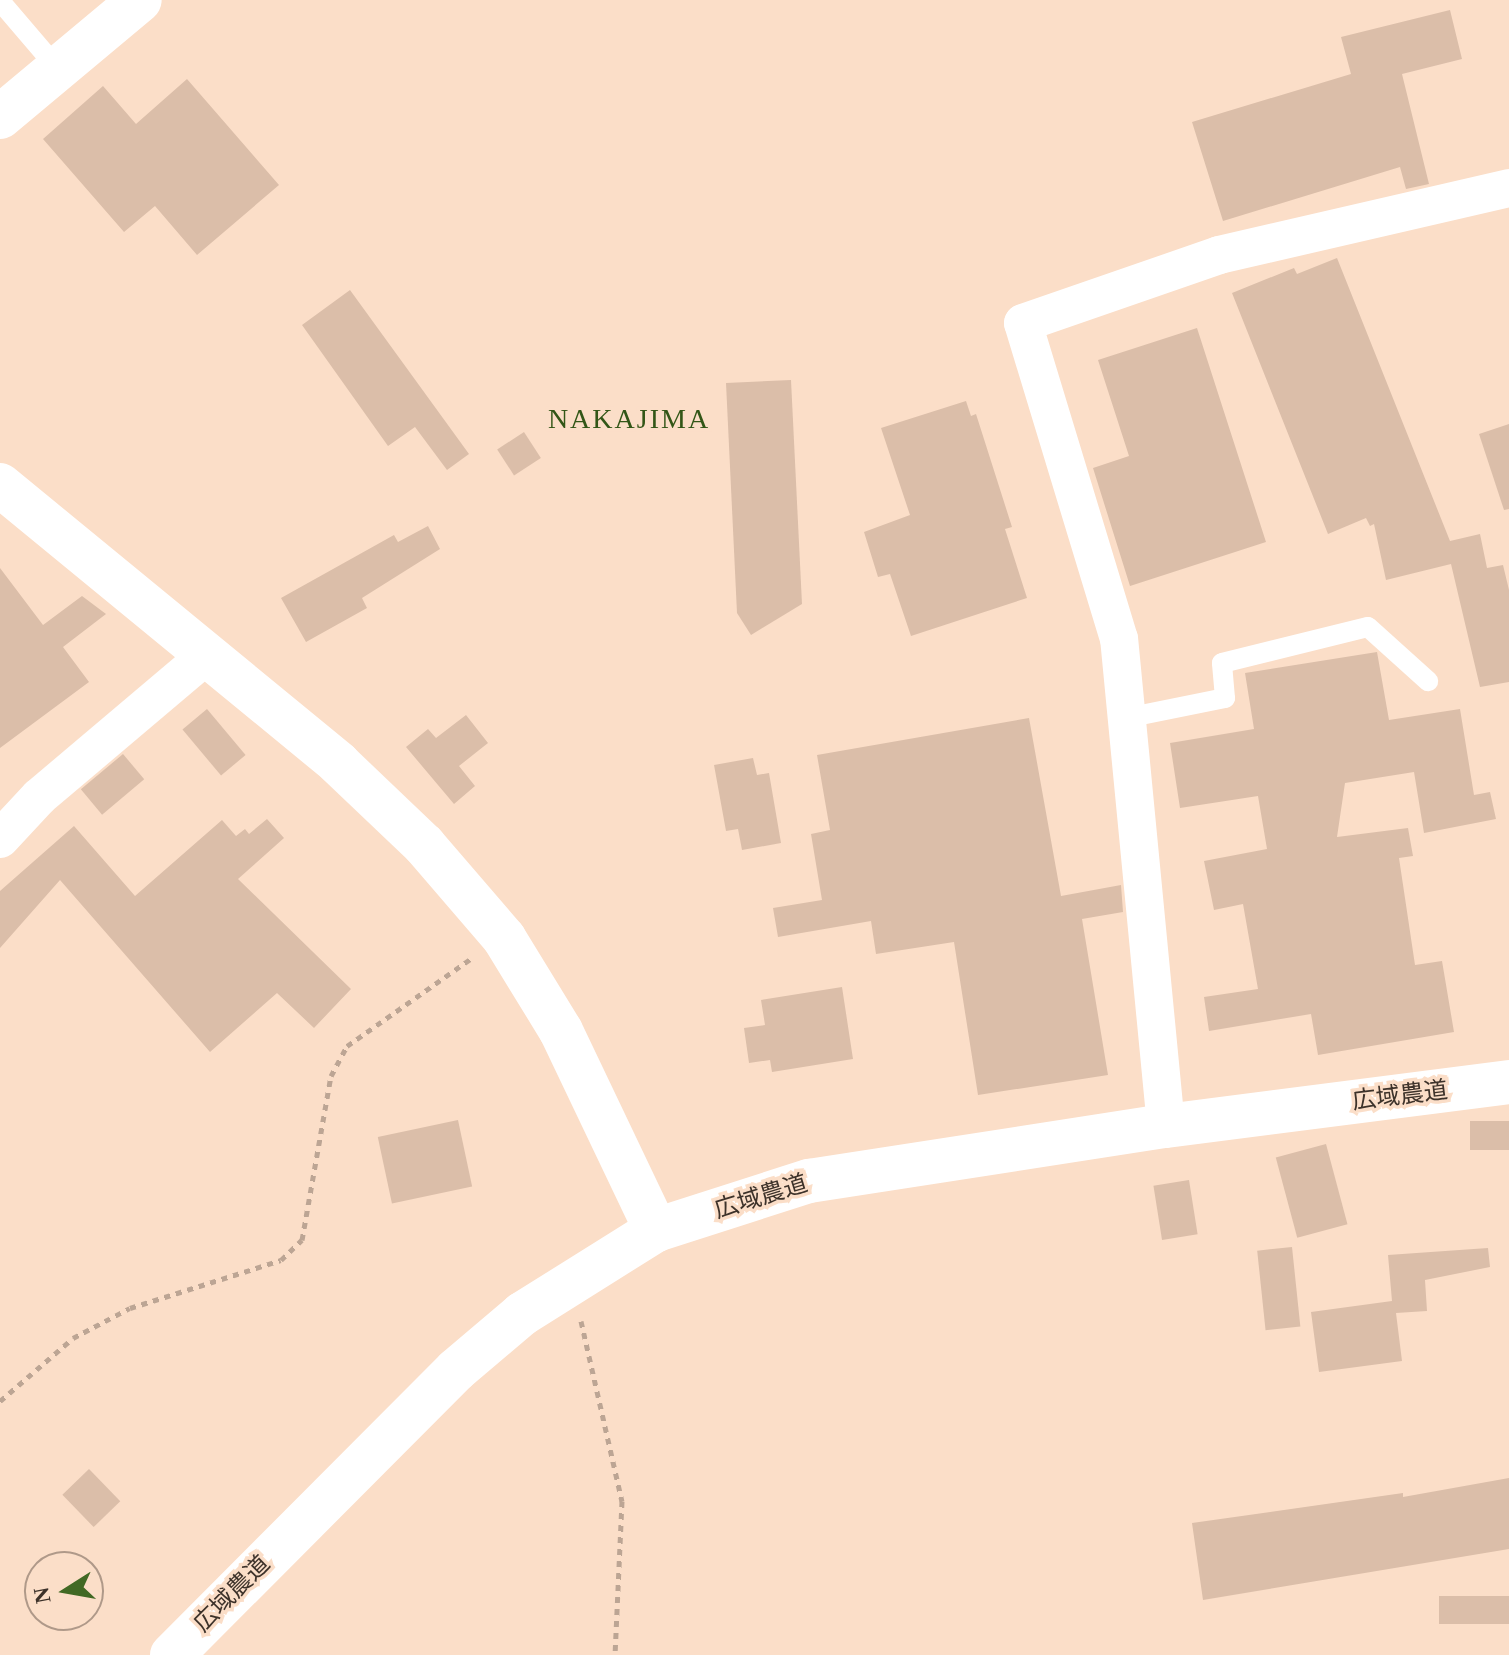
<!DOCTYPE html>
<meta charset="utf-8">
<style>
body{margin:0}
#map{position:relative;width:1509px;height:1655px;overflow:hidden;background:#fbdec8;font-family:"Times New Roman","Noto Sans JP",serif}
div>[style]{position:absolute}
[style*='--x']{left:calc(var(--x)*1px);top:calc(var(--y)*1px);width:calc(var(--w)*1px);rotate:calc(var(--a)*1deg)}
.building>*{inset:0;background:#dbbea9;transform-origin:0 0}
.path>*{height:5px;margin-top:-2.5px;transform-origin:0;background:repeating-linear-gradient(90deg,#bca594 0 6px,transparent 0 12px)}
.service>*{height:20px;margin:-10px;padding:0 10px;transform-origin:10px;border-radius:10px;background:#fff}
.minor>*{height:38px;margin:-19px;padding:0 19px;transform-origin:19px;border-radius:19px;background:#fff}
.tertiary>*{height:44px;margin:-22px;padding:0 22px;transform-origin:22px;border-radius:22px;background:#fff}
span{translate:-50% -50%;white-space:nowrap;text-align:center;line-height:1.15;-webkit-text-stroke:7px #fbdec8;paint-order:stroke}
.street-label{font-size:24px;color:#3d322a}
.quarter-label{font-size:28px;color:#325617;letter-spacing:2px}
.north{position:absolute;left:24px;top:1551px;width:80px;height:80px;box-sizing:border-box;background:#fbdec8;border:2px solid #af9989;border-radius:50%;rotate:259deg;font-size:22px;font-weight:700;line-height:32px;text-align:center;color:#3d322a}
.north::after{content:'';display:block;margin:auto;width:28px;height:36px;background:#416924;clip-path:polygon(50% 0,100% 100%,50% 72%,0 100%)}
</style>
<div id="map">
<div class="building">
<i style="clip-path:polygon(1450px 10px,1462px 59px,1402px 74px,1429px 184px,1406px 189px,1400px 167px,1223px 221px,1192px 122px,1351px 74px,1341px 37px)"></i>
<i style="clip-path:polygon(187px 79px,279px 185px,197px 255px,155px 206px,124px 232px,43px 139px,103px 86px,136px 124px)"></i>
<i style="clip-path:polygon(1337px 258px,1450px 541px,1480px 534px,1487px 568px,1503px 565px,1509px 590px,1509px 682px,1480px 687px,1451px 564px,1386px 580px,1374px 524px,1370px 526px,1366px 518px,1328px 534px,1232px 293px,1294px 268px,1297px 274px)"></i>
<i style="clip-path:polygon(350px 290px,469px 454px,447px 470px,415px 427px,388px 446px,302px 325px)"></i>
<i style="clip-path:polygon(1197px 328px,1266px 542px,1130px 586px,1093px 468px,1129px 456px,1098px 360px)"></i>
<i style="clip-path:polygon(791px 380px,802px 604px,751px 635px,737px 613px,726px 383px)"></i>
<i style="clip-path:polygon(966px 401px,971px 416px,976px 414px,1012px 527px,1005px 529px,1027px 598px,911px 636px,890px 574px,878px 577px,864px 532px,910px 515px,881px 428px)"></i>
<i style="clip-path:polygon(1509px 424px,1509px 509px,1504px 510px,1479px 434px)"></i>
<i style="left:524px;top:432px;width:31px;height:32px;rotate:57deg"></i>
<i style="clip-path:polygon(428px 526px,440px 549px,362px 598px,367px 608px,306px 642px,281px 598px,394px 535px,398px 542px)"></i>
<i style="clip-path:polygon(0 568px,43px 625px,82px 596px,106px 614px,63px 647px,89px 682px,0 748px)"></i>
<i style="clip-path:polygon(1377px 652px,1389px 720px,1460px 709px,1474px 795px,1490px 792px,1496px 819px,1424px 833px,1414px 772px,1345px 783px,1337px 837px,1408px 828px,1413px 856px,1399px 858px,1415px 965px,1442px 961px,1454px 1032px,1318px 1055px,1311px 1014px,1209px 1031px,1204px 997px,1258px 989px,1243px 904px,1214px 910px,1204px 861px,1267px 849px,1258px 796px,1180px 808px,1170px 743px,1254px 729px,1245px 673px)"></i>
<i style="left:207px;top:709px;width:60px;height:32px;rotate:50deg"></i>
<i style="clip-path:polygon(466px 715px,488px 743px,459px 766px,475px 786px,454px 804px,406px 747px,428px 729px,436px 738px)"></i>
<i style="clip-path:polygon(1029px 718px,1061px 896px,1121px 885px,1123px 912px,1082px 919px,1108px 1075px,978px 1095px,954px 942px,876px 954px,871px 921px,778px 937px,773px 908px,822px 900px,811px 834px,830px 830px,817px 755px)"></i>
<i style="left:123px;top:754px;width:33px;height:55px;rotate:50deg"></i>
<i style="clip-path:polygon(753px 758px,757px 775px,769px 773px,781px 843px,742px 850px,738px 829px,726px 831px,714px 765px)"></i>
<i style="clip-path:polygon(267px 819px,284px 838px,238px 879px,351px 989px,314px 1028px,277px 993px,210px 1052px,60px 880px,0 948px,0 891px,74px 826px,135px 896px,222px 820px,236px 836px,245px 829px,249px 834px)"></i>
<i style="clip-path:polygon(842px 987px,853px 1059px,772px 1072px,770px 1060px,749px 1063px,744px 1028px,765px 1025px,761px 1000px)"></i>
<i style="left:458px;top:1120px;width:68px;height:82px;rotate:78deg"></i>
<i style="left:1509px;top:1121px;width:29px;height:39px;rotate:90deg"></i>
<i style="left:1326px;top:1144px;width:83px;height:52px;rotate:75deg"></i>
<i style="left:1189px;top:1180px;width:55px;height:36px;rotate:81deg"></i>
<i style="left:1292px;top:1247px;width:80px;height:35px;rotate:84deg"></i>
<i style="clip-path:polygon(1488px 1248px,1490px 1267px,1425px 1280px,1427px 1311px,1396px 1313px,1402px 1361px,1319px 1372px,1311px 1312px,1392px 1301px,1388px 1255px)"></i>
<i style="left:89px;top:1469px;width:45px;height:37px;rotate:46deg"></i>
<i style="clip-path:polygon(1509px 1478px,1509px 1549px,1203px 1600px,1192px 1523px,1403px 1493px,1403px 1497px)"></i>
<i style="left:1509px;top:1596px;width:28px;height:70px;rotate:90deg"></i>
</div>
<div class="path">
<i style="--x:581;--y:1321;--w:185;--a:77.2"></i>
<i style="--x:622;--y:1501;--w:154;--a:92.6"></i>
<i style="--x:0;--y:1401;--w:96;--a:-40.8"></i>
<i style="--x:73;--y:1338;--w:64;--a:-27.8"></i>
<i style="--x:130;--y:1308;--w:158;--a:-17.6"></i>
<i style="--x:281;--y:1260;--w:29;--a:-44"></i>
<i style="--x:302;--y:1240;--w:167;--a:-80"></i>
<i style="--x:331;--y:1076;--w:34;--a:-62"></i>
<i style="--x:347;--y:1046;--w:154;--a:-35.2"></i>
</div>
<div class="service">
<i style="--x:0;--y:1;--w:91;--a:49.5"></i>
<i style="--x:1126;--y:718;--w:101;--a:-11.4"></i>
<i style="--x:1225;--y:698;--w:35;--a:-95"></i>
<i style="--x:1222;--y:663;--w:150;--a:-13.9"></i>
<i style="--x:1368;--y:627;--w:81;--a:42"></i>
</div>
<div class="minor">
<i style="--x:0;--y:839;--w:57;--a:-47.1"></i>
<i style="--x:39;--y:797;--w:221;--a:-40.2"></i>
<i style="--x:1166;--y:1126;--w:489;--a:-95.5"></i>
<i style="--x:1119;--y:639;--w:330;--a:-106.9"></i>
<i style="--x:1023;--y:323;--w:207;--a:-19.1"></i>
<i style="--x:1219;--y:255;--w:298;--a:-13"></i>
</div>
<div class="tertiary">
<i style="--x:0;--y:117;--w:182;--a:-39.9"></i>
<i style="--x:0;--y:485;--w:438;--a:39.4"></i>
<i style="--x:338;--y:763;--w:119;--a:43.6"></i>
<i style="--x:424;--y:845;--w:123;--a:49.3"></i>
<i style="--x:504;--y:938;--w:109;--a:58.5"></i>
<i style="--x:561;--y:1031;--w:221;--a:64.5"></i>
<i style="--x:172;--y:1655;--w:402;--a:-45.1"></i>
<i style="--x:456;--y:1370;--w:87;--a:-40.3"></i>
<i style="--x:522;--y:1314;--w:158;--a:-32.1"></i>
<i style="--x:656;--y:1230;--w:161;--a:-17.8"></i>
<i style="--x:809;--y:1181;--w:361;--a:-8.8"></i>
<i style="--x:1166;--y:1126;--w:346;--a:-7.3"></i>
</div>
<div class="street-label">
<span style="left:1400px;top:1096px;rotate:-7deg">広域農道</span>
<span style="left:761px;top:1197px;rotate:-17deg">広域農道</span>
<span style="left:232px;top:1594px;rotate:-45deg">広域農道</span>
</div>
<div class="quarter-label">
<span style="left:629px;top:419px">NAKAJIMA</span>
</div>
<div class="north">N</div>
</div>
